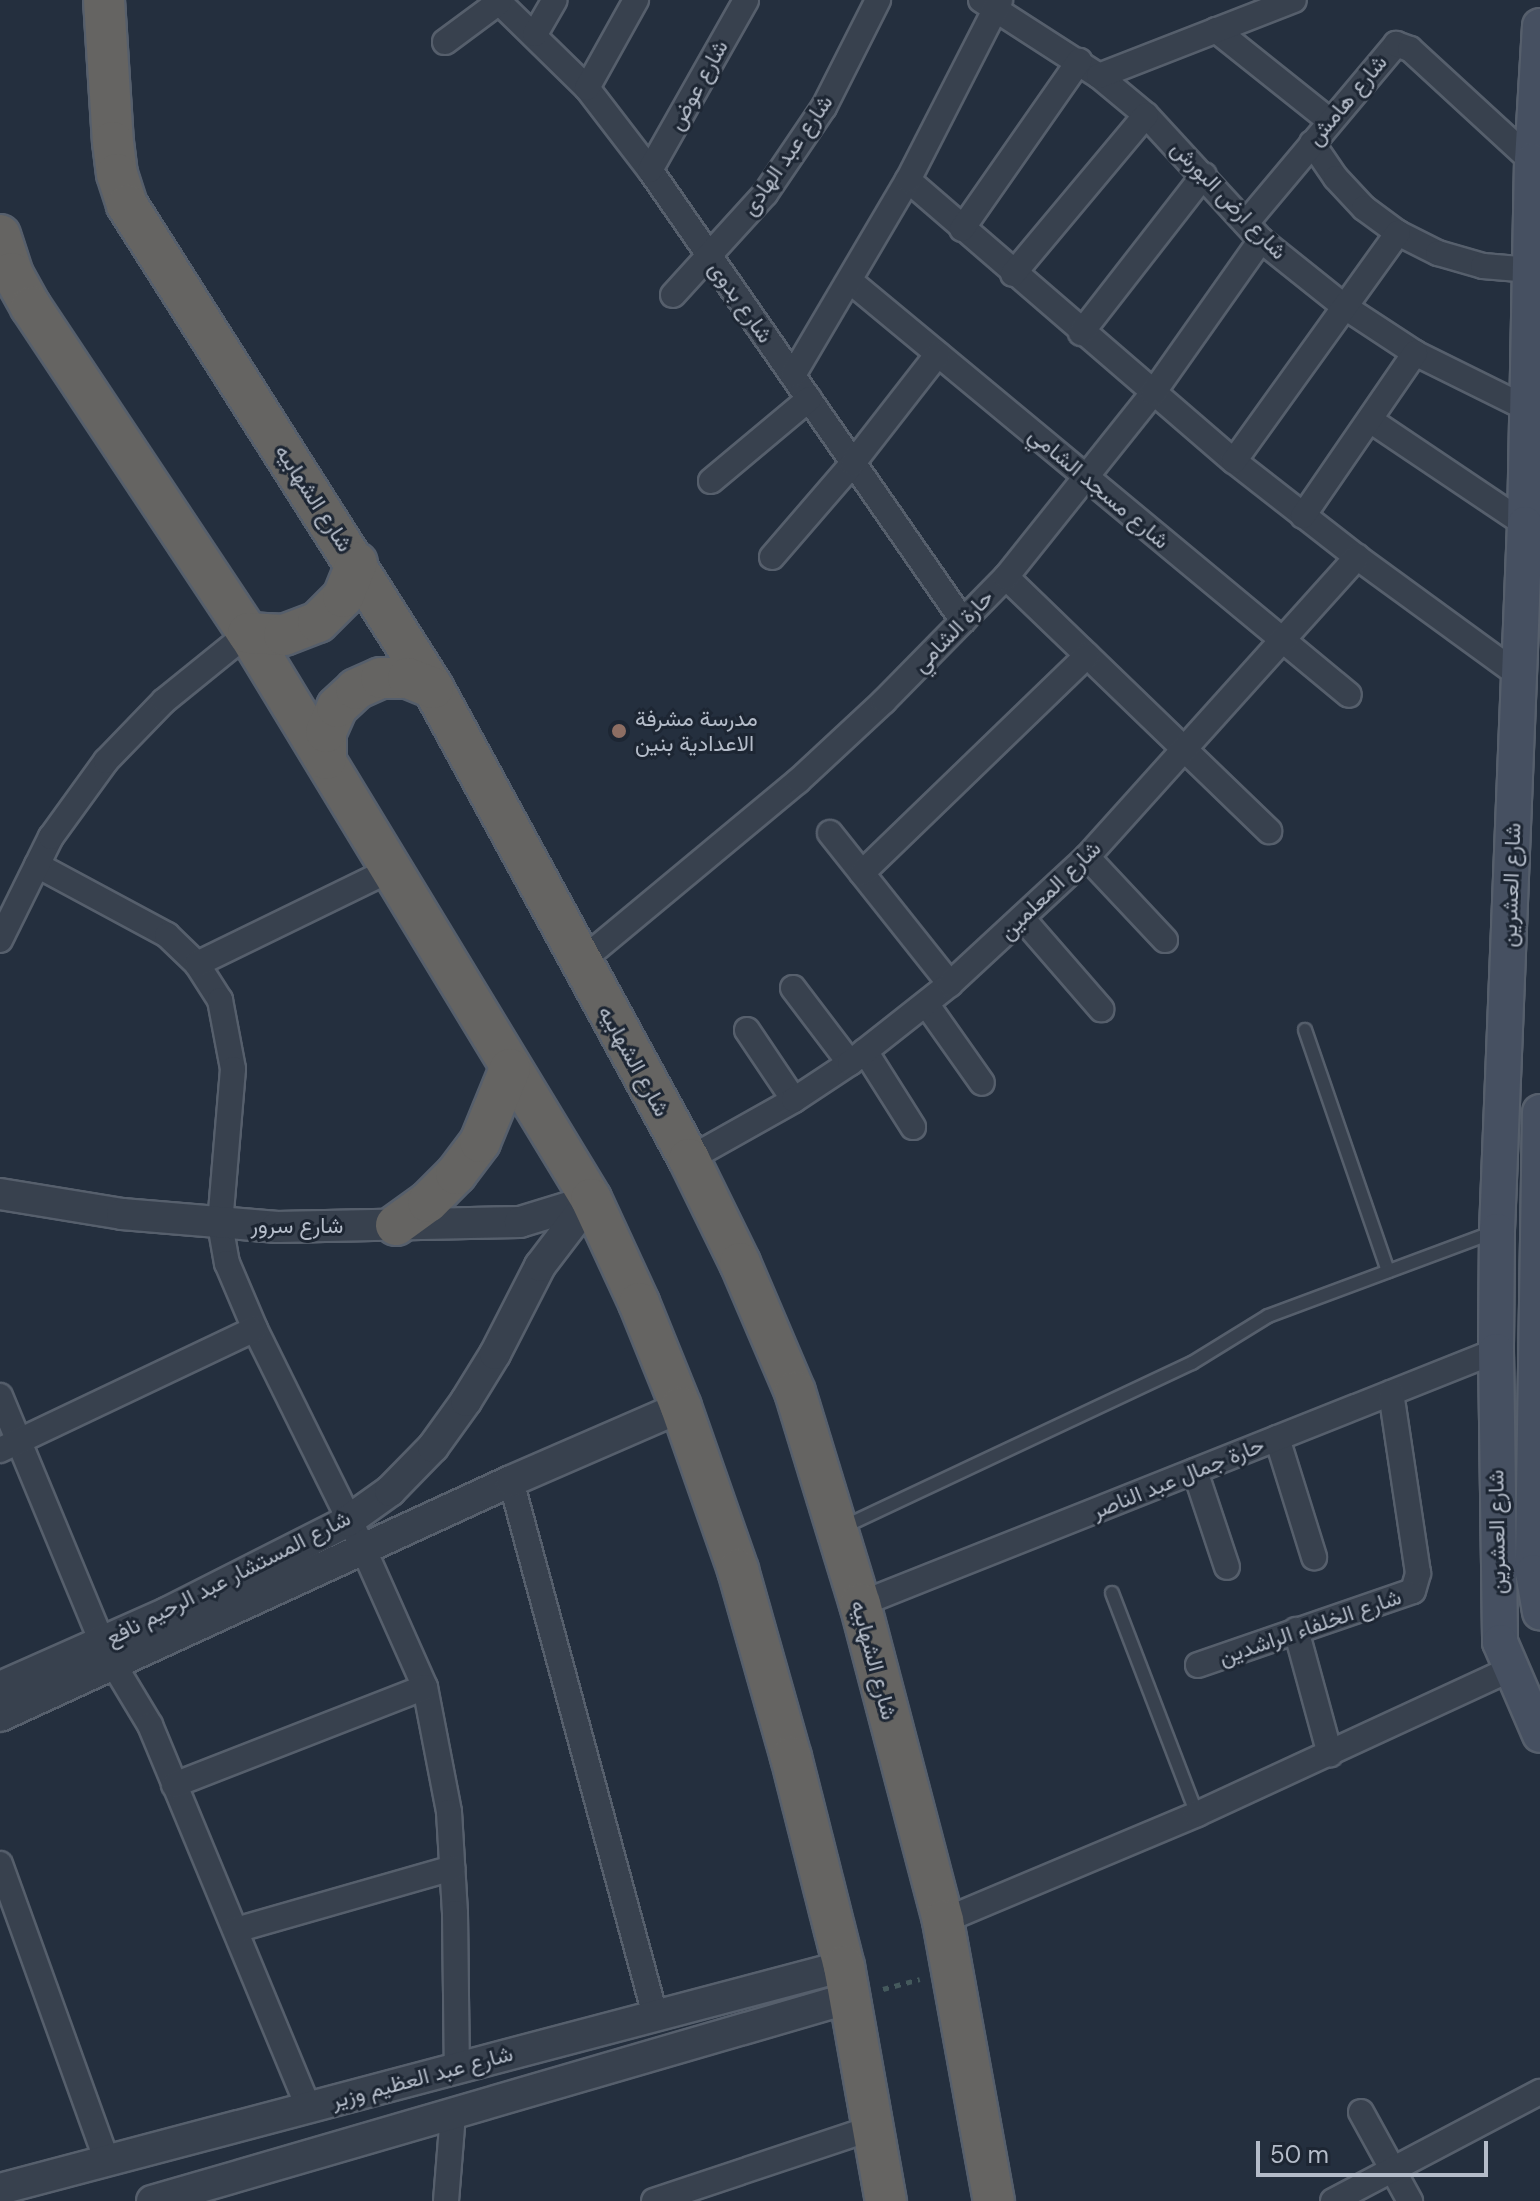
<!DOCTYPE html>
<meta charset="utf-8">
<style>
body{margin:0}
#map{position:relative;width:1540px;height:2201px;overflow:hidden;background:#242f3e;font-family:"DM Sans",Vazirmatn,sans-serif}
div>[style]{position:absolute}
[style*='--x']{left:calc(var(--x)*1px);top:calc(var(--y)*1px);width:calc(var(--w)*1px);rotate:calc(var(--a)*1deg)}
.path>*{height:5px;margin-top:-2.5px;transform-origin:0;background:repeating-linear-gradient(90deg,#44595c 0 6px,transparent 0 12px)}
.roads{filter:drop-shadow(2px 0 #565f6c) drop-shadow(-2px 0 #565f6c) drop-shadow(0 2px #565f6c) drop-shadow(0 -2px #565f6c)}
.service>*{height:12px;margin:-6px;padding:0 6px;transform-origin:6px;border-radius:6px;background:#38414e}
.minor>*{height:24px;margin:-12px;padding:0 12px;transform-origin:12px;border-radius:12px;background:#38414e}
.tertiary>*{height:30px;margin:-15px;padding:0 15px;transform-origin:15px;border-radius:15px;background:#38414e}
.secondary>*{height:34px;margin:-17px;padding:0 17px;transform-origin:17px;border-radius:17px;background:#465061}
.trunk>*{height:40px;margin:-20px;padding:0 20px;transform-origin:20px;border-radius:20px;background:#656462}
.dots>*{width:22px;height:22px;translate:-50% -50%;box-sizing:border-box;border:4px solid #1d2633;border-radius:50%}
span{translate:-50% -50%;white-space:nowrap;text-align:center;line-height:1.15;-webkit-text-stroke:6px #1d2633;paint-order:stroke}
.street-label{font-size:22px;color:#b4bcc9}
.poi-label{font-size:22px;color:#b4bcc9}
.left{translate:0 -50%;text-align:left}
.scale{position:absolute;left:1256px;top:2141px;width:232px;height:36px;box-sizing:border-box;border:4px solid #b4bcc9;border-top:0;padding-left:10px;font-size:24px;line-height:28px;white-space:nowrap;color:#b4bcc9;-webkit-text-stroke:6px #1d2633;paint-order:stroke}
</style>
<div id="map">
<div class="path">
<i style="--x:883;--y:1989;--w:38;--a:-15"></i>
</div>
<div class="roads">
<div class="service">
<i style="--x:1305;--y:1030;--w:255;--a:71"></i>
<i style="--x:841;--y:1528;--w:388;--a:-25.2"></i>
<i style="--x:1192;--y:1363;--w:89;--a:-31.7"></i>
<i style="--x:1268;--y:1316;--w:241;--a:-20.4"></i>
<i style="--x:1112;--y:1593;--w:237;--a:69"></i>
</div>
<div class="minor">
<i style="--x:497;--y:0;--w:126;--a:44.4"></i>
<i style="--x:587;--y:88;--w:103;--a:52.5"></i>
<i style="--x:650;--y:170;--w:549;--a:55.24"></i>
<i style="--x:981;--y:0;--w:140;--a:32.8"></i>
<i style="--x:1099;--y:76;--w:61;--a:39.7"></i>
<i style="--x:1146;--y:115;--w:170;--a:47.4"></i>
<i style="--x:1261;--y:240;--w:107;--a:38.6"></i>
<i style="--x:1345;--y:307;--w:84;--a:33.3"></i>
<i style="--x:1415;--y:353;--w:126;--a:26.4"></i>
<i style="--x:1216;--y:30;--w:146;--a:38.6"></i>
<i style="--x:535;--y:34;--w:39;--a:-60"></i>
<i style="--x:445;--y:42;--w:67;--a:-36.5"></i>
<i style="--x:1099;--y:76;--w:209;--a:-21.3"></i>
<i style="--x:587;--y:88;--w:101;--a:-60.9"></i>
<i style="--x:1312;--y:143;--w:42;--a:55.6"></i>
<i style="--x:1336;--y:178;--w:41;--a:47"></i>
<i style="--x:1364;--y:208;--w:42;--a:36.3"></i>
<i style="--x:1398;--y:233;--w:45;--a:26.6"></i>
<i style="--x:1438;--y:253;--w:47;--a:16.1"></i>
<i style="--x:1483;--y:266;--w:48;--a:4.8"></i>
<i style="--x:650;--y:170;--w:195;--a:-60.5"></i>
<i style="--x:908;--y:180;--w:430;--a:40.8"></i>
<i style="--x:1234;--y:461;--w:156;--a:38"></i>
<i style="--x:1357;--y:557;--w:202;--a:36.1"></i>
<i style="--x:1246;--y:223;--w:234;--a:-50"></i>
<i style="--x:1396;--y:44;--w:15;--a:20"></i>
<i style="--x:1410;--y:49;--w:166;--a:42.6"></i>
<i style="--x:962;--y:229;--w:205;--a:-55.1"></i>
<i style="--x:1013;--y:274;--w:207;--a:-50.1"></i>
<i style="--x:850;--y:281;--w:648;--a:39.68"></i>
<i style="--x:673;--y:295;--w:137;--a:-47.7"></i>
<i style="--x:765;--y:194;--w:105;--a:-55.9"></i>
<i style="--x:824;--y:107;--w:120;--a:-63.2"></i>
<i style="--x:1081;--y:333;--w:200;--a:-52.1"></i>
<i style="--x:793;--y:375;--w:226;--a:-59.5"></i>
<i style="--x:908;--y:180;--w:202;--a:-62.9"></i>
<i style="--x:1370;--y:420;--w:187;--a:33.9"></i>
<i style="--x:1234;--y:461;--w:281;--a:-54.3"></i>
<i style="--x:711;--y:481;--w:128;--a:-39.9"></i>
<i style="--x:1303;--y:516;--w:198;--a:-55.5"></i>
<i style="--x:772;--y:557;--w:124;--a:-49.2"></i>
<i style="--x:853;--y:463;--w:138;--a:-52.1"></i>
<i style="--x:1006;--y:577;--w:366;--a:44"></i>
<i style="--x:830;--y:833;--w:193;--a:51.5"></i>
<i style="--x:1087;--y:857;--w:114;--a:46.8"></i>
<i style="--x:37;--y:865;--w:148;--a:28.3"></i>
<i style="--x:167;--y:935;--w:42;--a:44"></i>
<i style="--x:197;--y:964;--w:43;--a:57.4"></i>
<i style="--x:220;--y:1000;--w:70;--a:79.3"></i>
<i style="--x:233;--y:1069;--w:156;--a:94.8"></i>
<i style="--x:220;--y:1224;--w:40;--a:80"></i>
<i style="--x:227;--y:1263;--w:72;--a:67"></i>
<i style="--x:255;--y:1329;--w:246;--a:63.7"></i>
<i style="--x:364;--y:1550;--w:150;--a:66"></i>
<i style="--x:425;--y:1687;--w:127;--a:79.1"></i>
<i style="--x:449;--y:1812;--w:101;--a:86.6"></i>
<i style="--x:455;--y:1913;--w:154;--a:89.3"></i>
<i style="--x:862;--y:873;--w:313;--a:-44"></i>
<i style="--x:1022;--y:918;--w:121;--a:49"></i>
<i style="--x:0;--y:940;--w:115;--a:-63.7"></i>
<i style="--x:51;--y:837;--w:94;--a:-54.1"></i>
<i style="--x:106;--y:761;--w:83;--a:-46"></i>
<i style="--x:164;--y:701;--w:108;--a:-39"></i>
<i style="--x:580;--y:962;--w:283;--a:-39.7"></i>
<i style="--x:798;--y:781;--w:117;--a:-42.9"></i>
<i style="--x:884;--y:701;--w:174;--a:-45.5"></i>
<i style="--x:1006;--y:577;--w:236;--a:-51.4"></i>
<i style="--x:1153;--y:393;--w:187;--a:-54.8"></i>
<i style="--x:197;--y:964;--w:215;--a:-26"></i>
<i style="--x:793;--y:988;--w:94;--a:52.8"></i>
<i style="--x:927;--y:1005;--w:95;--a:54.8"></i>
<i style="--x:747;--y:1030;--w:84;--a:56.1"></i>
<i style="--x:865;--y:1051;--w:90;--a:57.7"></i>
<i style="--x:689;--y:1159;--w:120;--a:-29.3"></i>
<i style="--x:794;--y:1100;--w:67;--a:-33.5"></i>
<i style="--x:850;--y:1063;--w:127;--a:-38.3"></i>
<i style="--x:950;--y:984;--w:187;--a:-42.8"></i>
<i style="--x:1087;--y:857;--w:404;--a:-48"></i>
<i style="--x:0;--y:1396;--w:266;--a:67.5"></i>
<i style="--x:1277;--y:1438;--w:125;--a:72.7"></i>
<i style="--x:0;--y:1450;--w:282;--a:-25.4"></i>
<i style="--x:1195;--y:1471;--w:101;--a:71.6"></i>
<i style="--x:511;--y:1481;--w:553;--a:74.91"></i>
<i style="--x:860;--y:1604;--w:684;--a:-21.69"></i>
<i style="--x:1296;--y:1630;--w:129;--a:74.7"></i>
<i style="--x:114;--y:1665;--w:70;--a:59"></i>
<i style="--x:150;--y:1725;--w:412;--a:67.5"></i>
<i style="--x:1198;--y:1665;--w:227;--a:-19"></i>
<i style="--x:1413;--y:1591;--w:19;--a:-74"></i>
<i style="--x:1418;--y:1573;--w:182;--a:-98.5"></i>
<i style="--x:174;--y:1785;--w:269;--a:-21.3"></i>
<i style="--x:0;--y:1864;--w:316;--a:70.2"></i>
<i style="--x:943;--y:1921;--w:276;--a:-22.8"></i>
<i style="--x:1197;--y:1814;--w:344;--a:-24.8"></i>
<i style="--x:236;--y:1930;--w:225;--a:-16"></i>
<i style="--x:1361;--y:2112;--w:102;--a:61.2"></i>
<i style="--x:446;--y:2201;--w:87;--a:-85.4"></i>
<i style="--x:654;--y:2201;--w:233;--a:-18.5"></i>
<i style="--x:1333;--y:2201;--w:234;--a:-27.8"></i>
</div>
<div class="tertiary">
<i style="--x:0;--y:1194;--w:124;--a:9.3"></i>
<i style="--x:122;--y:1214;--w:156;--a:4.8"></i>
<i style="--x:277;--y:1227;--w:243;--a:-1.2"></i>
<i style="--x:520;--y:1222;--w:69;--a:-16.9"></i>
<i style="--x:0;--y:1687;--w:183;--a:-23.9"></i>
<i style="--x:167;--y:1613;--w:203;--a:-26.9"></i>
<i style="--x:348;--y:1521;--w:52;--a:-35.5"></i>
<i style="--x:390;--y:1491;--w:62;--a:-45.7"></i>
<i style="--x:433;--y:1447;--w:57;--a:-54.3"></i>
<i style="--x:466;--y:1401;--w:55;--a:-58.3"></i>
<i style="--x:495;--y:1354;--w:99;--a:-62.9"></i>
<i style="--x:540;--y:1266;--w:84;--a:-52.7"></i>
<i style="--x:0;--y:1716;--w:562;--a:-24.7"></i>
<i style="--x:511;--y:1481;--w:185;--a:-23.5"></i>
<i style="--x:0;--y:2189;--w:873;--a:-14.8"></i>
<i style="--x:152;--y:2201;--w:727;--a:-16.22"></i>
</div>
<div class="secondary">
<i style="--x:1540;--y:26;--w:135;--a:93.4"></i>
<i style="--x:1532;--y:161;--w:363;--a:91.1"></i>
<i style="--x:1525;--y:524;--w:708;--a:92.27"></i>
<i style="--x:1497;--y:1231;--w:120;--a:90.5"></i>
<i style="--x:1496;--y:1351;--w:291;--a:89.2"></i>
<i style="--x:1500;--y:1642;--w:101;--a:66.7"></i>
<i style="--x:1540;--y:1112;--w:460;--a:90.9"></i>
<i style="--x:1533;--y:1572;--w:41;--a:80.1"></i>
</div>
<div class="trunk">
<i style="--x:104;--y:0;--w:142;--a:86.4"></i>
<i style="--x:113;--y:142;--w:32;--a:83"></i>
<i style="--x:117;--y:174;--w:33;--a:72"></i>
<i style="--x:127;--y:205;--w:572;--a:57.64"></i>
<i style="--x:433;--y:688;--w:536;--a:61.47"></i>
<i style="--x:689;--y:1159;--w:116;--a:63.9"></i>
<i style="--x:740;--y:1263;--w:140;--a:66.9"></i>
<i style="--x:795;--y:1392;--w:222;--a:73"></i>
<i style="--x:860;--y:1604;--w:328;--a:75.3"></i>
<i style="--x:943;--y:1921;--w:285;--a:79.7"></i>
<i style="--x:0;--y:235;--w:40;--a:72"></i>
<i style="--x:12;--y:273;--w:39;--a:61"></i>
<i style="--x:31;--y:307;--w:392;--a:56.4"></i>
<i style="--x:248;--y:633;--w:662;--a:58.78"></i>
<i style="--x:591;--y:1199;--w:115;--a:65.2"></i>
<i style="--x:639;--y:1303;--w:112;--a:68"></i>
<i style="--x:681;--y:1407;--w:173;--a:70.7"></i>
<i style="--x:738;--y:1570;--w:194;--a:74.2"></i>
<i style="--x:791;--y:1757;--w:216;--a:75.8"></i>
<i style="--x:844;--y:1966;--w:239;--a:79.9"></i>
<i style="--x:248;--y:633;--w:36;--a:3"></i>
<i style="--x:284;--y:635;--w:36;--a:-21"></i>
<i style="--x:318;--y:622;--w:35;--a:-45"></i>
<i style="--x:343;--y:597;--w:37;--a:-68"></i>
<i style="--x:326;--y:759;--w:27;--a:-90"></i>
<i style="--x:326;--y:732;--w:27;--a:-66"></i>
<i style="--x:337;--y:707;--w:26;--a:-43"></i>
<i style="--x:356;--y:689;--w:27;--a:-24"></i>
<i style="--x:381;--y:678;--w:27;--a:0"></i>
<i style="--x:408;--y:678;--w:27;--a:22"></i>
<i style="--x:396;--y:1225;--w:39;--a:-36"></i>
<i style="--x:428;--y:1202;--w:40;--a:-45"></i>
<i style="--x:456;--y:1174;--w:40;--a:-53"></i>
<i style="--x:480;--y:1142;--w:79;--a:-67.7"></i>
</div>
</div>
<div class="dots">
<i style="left:619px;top:731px;background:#8d6e63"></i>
</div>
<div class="street-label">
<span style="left:698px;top:85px;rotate:-61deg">شارع عوض</span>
<span style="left:1347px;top:100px;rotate:-50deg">شارع هامش</span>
<span style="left:787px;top:155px;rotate:-55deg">شارع عبد الهادى</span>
<span style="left:1229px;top:200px;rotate:46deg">شارع ارض البورش</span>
<span style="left:741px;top:302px;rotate:55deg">شارع بدوى</span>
<span style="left:1099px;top:488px;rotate:40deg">شارع مسجد الشامي</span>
<span style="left:314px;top:498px;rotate:57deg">شارع الشهابيه</span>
<span style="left:953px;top:631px;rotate:-46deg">حارة الشامي</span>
<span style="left:1511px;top:885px;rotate:-88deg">شارع العشرين</span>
<span style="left:1050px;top:890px;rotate:-44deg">شارع المعلمين</span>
<span style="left:634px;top:1061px;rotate:61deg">شارع الشهابيه</span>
<span style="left:297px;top:1226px">شارع سرور</span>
<span style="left:1178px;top:1478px;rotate:-22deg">حارة جمال عبد الناصر</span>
<span style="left:1497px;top:1532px;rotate:-91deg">شارع العشرين</span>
<span style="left:228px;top:1578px;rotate:-27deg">شارع المستشار عبد الرحيم نافع</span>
<span style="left:1310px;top:1627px;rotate:-19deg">شارع الخلفاء الراشدين</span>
<span style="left:874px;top:1660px;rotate:75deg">شارع الشهابيه</span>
<span style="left:422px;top:2077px;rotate:-15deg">شارع عبد العظيم وزير</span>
</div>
<div class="poi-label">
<span class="left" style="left:635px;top:731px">مدرسة مشرفة<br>الاعدادية بنين</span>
</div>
<div class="scale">50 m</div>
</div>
